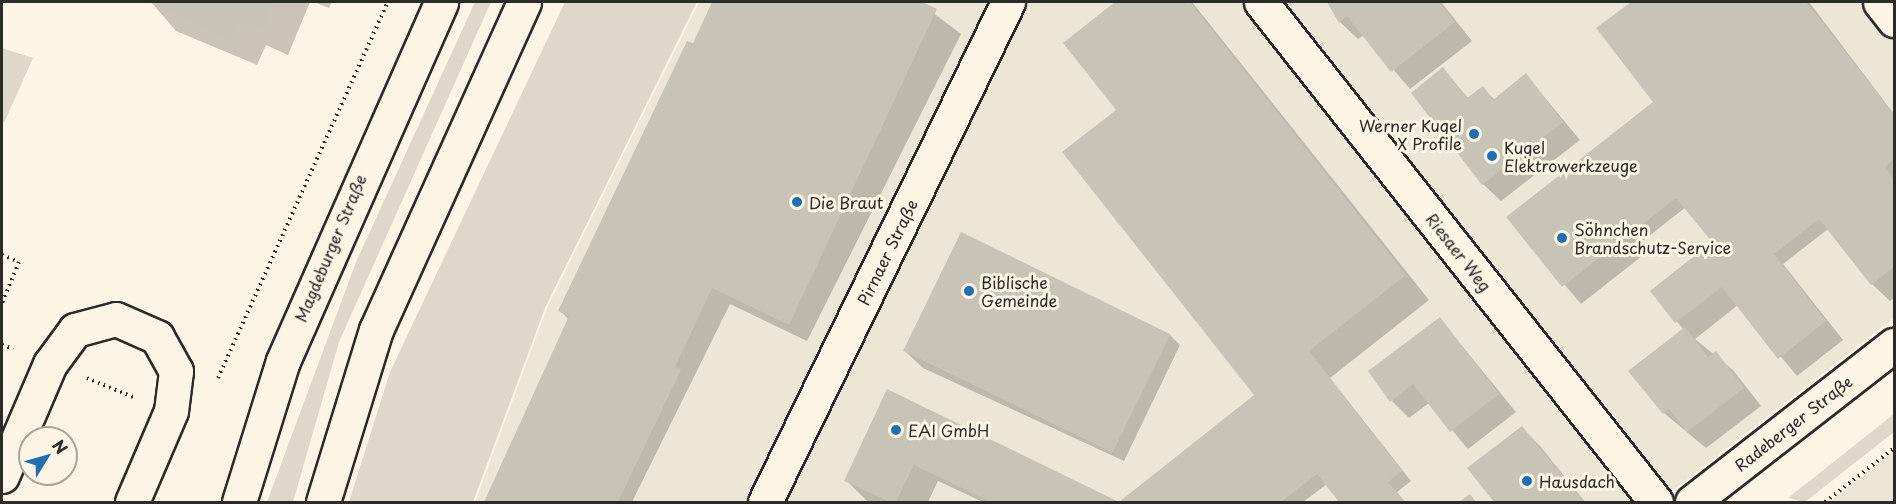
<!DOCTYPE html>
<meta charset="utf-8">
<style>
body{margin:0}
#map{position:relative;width:1896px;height:504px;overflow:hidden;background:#fcf5e5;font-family:"Playpen Sans",sans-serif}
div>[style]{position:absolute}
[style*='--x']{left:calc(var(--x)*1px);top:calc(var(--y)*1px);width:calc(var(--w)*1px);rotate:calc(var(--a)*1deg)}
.built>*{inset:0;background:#ece6d7}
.green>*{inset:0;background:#ded8ca}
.shadow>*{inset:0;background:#0003}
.building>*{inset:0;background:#c8c3b7;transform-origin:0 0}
.path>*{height:4px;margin-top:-2px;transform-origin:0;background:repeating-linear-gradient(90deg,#2b2b2b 0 1.5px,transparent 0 6px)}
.roads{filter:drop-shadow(2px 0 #2b2b2b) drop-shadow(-2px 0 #2b2b2b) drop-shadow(0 2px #2b2b2b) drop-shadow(0 -2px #2b2b2b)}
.minor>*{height:33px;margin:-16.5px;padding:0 16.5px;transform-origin:16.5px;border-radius:16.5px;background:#fcf5e5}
.major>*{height:33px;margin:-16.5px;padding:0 16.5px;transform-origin:16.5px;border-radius:16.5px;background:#fcf5e5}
.dots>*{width:16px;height:16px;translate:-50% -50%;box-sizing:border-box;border:3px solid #fcf5e5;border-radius:50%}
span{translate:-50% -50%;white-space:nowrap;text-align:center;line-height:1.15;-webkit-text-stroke:6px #fcf5e5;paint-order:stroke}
.poi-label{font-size:16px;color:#2b2b2b}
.right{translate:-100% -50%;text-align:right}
.left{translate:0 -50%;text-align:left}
.street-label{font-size:16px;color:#2b2b2b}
.frame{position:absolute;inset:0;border:3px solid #2b2b2b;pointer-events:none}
.north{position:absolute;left:18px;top:426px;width:60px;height:60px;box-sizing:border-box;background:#fcf5e5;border:2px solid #a8a49b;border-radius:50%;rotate:53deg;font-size:16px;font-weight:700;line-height:24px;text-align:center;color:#2b2b2b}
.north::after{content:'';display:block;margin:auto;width:21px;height:27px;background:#1f6fb2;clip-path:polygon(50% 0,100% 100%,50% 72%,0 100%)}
</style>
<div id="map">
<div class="built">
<i style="clip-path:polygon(699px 2px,1894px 2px,1894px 318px,1658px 502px,475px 502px,547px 308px)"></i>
<i style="clip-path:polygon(1894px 451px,1894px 502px,1829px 502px)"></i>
</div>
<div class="green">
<i style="clip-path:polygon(475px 2px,491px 2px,339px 342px,293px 502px,267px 502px,356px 262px)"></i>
<i style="clip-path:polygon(565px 2px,697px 2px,545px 308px,473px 502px,349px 502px,390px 372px)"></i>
<i style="clip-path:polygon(2px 48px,33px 58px,4px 123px,2px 121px)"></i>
<i style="clip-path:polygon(1894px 414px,1894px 432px,1805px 502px,1788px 498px)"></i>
</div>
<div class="shadow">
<i style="clip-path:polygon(151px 2px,310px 2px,288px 55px,266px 45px,257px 65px,176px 31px)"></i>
<i style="clip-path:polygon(314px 2px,332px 2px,329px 8px)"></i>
<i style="clip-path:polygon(714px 2px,919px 2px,961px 34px,807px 341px,730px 304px,632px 502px,486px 502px,569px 320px,560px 310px,700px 49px,694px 43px)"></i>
<i style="clip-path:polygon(1118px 2px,1192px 2px,1429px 300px,1330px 378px,1411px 481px,1397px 492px,1405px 502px,1341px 502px,1327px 484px,1303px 502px,1121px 502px,1256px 395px,1118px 110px,1065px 43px)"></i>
<i style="clip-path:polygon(1330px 2px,1441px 2px,1472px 41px,1410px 89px,1364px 35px,1358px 39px,1340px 22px)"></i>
<i style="clip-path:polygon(1633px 2px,1809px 2px,1894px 114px,1894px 298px,1890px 301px,1872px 284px,1828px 229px,1783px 264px,1843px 340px,1797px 376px,1738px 305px,1695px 339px,1733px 370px,1761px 406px,1706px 448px,1664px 413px,1684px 330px,1652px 291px,1714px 242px,1686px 207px,1635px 247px,1642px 256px,1581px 304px,1508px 218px,1655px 102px,1598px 29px)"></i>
<i style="clip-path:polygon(1443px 69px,1469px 99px,1483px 88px,1495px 100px,1526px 75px,1580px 140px,1501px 201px,1483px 184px)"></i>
<i style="clip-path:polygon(962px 234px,1170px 335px,1180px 345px,1124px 461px,923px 368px,905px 351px)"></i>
<i style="clip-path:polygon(1440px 319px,1516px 412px,1468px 449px,1429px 403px,1409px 418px,1392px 401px)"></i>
<i style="clip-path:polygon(937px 414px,1117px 502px,983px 502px,938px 481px,928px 502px,868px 502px,846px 480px)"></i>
<i style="clip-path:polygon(1522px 428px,1540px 446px,1585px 502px,1496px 502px,1470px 468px)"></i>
</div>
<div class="building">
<i style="clip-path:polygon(149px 2px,274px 2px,262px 30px,239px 20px,231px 40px)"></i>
<i style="clip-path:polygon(712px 2px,922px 2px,937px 9px,789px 325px,712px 288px,675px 367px,681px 370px,618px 502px,484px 502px,569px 316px,558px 311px,687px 41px,693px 43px)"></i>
<i style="clip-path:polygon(1115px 2px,1190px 2px,1406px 275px,1309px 351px,1402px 471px,1388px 482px,1405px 502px,1339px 502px,1317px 474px,1281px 502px,991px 502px,914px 465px,896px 502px,890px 502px,844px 481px,887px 389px,1119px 502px,1254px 395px,1062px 152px,1116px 110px,1063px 43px)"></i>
<i style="clip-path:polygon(1327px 2px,1439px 2px,1455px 22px,1391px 72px,1347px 16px,1339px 23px)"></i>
<i style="clip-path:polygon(1631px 2px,1806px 2px,1894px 114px,1894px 159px,1885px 167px,1894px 180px,1894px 267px,1871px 285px,1819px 219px,1774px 254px,1826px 321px,1778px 359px,1722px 287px,1675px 323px,1650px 291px,1712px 242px,1676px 198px,1562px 287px,1506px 217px,1653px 102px,1596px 28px)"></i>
<i style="clip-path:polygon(1443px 67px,1467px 98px,1483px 86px,1493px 100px,1526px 73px,1563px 122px,1482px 185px,1411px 93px)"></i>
<i style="left:961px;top:232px;width:233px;height:132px;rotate:26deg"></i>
<i style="clip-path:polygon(1440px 317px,1499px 394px,1450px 432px,1413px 384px,1390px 402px,1368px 371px)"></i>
<i style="clip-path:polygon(1685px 327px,1708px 357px,1716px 351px,1744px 388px,1687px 432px,1669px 409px,1663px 414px,1628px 371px)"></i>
<i style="clip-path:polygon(1522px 426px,1584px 502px,1494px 502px,1467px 468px)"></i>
<i style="clip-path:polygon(1470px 494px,1476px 502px,1459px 502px)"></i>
</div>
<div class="path">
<i style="--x:2;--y:255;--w:18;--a:22"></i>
<i style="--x:19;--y:262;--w:44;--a:112.5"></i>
<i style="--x:2;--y:345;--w:12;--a:20"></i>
<i style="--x:87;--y:378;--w:50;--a:22.4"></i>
<i style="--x:218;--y:378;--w:413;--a:-65.7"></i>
<i style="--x:1825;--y:502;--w:88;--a:-38"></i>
</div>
<div class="roads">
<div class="minor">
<i style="--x:1261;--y:2;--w:637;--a:51.69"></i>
<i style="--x:1880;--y:2;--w:23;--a:52"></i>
<i style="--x:2;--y:476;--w:122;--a:-66.8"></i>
<i style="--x:50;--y:364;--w:42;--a:-53.7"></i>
<i style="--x:75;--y:330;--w:42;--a:-15"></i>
<i style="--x:116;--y:319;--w:45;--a:23.7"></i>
<i style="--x:157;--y:337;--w:39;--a:61"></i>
<i style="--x:176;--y:371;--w:40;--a:97.1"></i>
<i style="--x:171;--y:411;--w:99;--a:113.2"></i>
<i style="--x:765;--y:502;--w:556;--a:-64.08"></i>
<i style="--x:1692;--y:502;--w:256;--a:-37.9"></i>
</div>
<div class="major">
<i style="--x:239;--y:502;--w:148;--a:-72.7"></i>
<i style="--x:283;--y:361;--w:392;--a:-66.2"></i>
<i style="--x:323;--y:502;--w:180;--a:-72.9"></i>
<i style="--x:376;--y:330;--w:360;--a:-65.7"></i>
</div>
</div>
<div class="dots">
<i style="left:1474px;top:134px;background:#1f6fb2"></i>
<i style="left:1492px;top:156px;background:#1f6fb2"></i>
<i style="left:797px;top:202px;background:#1f6fb2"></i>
<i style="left:1562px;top:238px;background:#1f6fb2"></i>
<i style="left:969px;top:291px;background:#1f6fb2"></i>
<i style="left:896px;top:430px;background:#1f6fb2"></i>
<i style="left:1527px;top:481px;background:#1f6fb2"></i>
</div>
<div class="poi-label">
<span class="right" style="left:1462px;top:134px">Werner Kugel<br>X Profile</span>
<span class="left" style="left:1504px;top:156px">Kugel<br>Elektrowerkzeuge</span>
<span class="left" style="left:809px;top:202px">Die Braut</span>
<span class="left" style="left:1574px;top:238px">Söhnchen<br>Brandschutz-Service</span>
<span class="left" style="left:981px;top:291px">Biblische<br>Gemeinde</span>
<span class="left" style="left:908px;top:430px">EAI GmbH</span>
<span class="left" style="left:1539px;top:481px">Hausdach</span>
</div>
<div class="street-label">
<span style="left:330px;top:248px;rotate:-67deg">Magdeburger Straße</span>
<span style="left:887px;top:252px;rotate:-64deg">Pirnaer Straße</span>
<span style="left:1459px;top:252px;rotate:52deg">Riesaer Weg</span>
<span style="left:1793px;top:423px;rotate:-38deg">Radeberger Straße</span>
</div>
<div class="frame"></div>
<div class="north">N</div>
</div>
